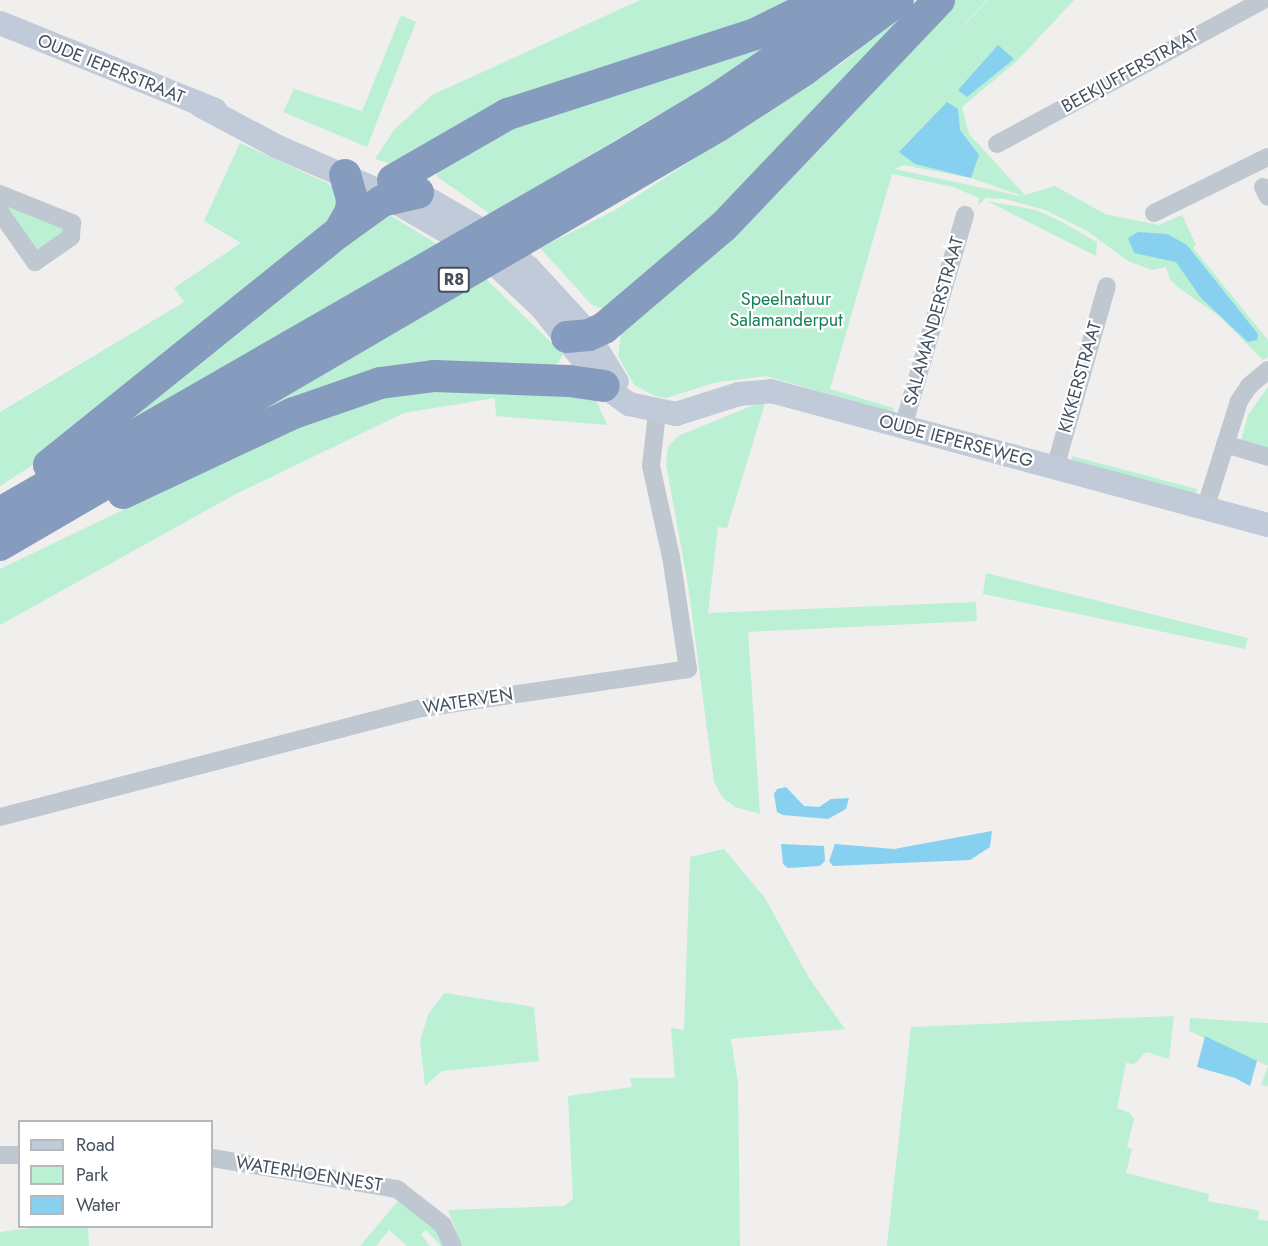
<!DOCTYPE html>
<style>
body{margin:0}
#map{position:relative;width:1268px;height:1246px;overflow:hidden;background:#f1efee;font-family:Jost,sans-serif}
div>[style]{position:absolute}
[style*='--x']{left:calc(var(--x)*1px);top:calc(var(--y)*1px);width:calc(var(--w)*1px);rotate:calc(var(--a)*1deg)}
.green>*{inset:0;background:#bbf0d4}
.water>*{inset:0;background:#87d0ef}
.street>*{height:18px;margin:-9px;padding:0 9px;transform-origin:9px;border-radius:9px;background:#bfc8d1}
.secondary>*{height:24px;margin:-12px;padding:0 12px;transform-origin:12px;border-radius:12px;background:#c1cad8}
.highway>*{height:32px;margin:-16px;padding:0 16px;transform-origin:16px;border-radius:16px;background:#859cbf}
span{translate:-50% -50%;white-space:nowrap;text-align:center;line-height:1.15;-webkit-text-stroke:4.5px #fff;paint-order:stroke}
.shield-label span{padding:2px 4px;background:#fff;border:2px solid;border-radius:4px;-webkit-text-stroke-width:0}
.shield-label{font-size:16px;color:#46505d;font-weight:700}
.street-label{font-size:18px;color:#46505d}
.park-label{font-size:18px;color:#148154}
.legend{position:absolute;left:18px;top:1120px;width:195px;height:108px;box-sizing:border-box;background:#fff;border:2px solid #b5b9be;margin:0;padding:8px 10px;list-style:none;font-size:18px;color:#46505d}
.legend li{display:flex;align-items:center;gap:12px;height:30px}
.legend b{width:30px;border:2px solid #b5b9be}
</style>
<div id="map">
<div class="green">
<i style="clip-path:polygon(640px 0,797px 0,391px 164px,375px 159px,394px 130px,432px 95px)"></i>
<i style="clip-path:polygon(919px 0,689px 241px,606px 310px,592px 305px,540px 248px,615px 210px,841px 64px)"></i>
<i style="clip-path:polygon(evenodd,955px 0,987px 0,926px 66px,988px 0,1074px 0,1018px 60px,962px 107px,969px 134px,1025px 195px,1055px 186px,1105px 214px,1159px 225px,1182px 215px,1196px 245px,1193px 248px,1268px 340px,1268px 357px,1263px 360px,1218px 315px,1180px 289px,1170px 280px,1166px 267px,1152px 270px,1128px 261px,1087px 231px,1045px 210px,1005px 199px,986px 198px,978px 205px,979px 198px,953px 187px,892px 174px,830px 389px,894px 408px,893px 413px,766px 376px,713px 383px,667px 398px,655px 396px,634px 385px,618px 356px,621px 332px,892px 68px,955px 0,903px 165px,971px 178px,1025px 197px,895px 169px,903px 165px)"></i>
<i style="clip-path:polygon(832px 3px,726px 75px,490px 214px,436px 176px,442px 162px,484px 136px)"></i>
<i style="clip-path:polygon(401px 15px,416px 22px,367px 147px,283px 112px,294px 89px,362px 111px)"></i>
<i style="clip-path:polygon(240px 143px,327px 183px,335px 189px,342px 211px,36px 463px,0 486px,0 412px,184px 302px,174px 288px,241px 243px,204px 221px)"></i>
<i style="clip-path:polygon(987px 201px,1036px 210px,1060px 221px,1097px 242px,1096px 256px)"></i>
<i style="clip-path:polygon(0 204px,60px 222px,66px 237px,46px 251px,29px 247px)"></i>
<i style="clip-path:polygon(388px 214px,437px 244px,84px 449px)"></i>
<i style="clip-path:polygon(485px 278px,563px 354px,559px 362px,547px 369px,449px 367px,128px 485px)"></i>
<i style="clip-path:polygon(1268px 387px,1268px 452px,1240px 444px,1248px 415px)"></i>
<i style="clip-path:polygon(406px 388px,587px 394px,597px 402px,607px 425px,496px 416px,495px 398px,404px 413px,234px 495px,0 625px,0 569px,214px 466px,368px 397px)"></i>
<i style="clip-path:polygon(766px 400px,727px 528px,718px 527px,708px 613px,976px 602px,977px 621px,748px 632px,760px 814px,735px 807px,723px 798px,714px 782px,688px 585px,666px 464px,668px 447px,678px 436px)"></i>
<i style="clip-path:polygon(1072px 456px,1197px 489px,1196px 495px,1072px 460px)"></i>
<i style="clip-path:polygon(986px 573px,1248px 638px,1245px 649px,983px 594px)"></i>
<i style="clip-path:polygon(724px 849px,765px 898px,809px 978px,845px 1029px,731px 1039px,738px 1082px,740px 1246px,462px 1246px,448px 1210px,564px 1206px,573px 1199px,568px 1096px,632px 1087px,630px 1078px,675px 1078px,671px 1028px,684px 1030px,690px 857px)"></i>
<i style="clip-path:polygon(444px 993px,534px 1007px,539px 1061px,442px 1071px,425px 1086px,420px 1041px,428px 1015px)"></i>
<i style="clip-path:polygon(1174px 1016px,1169px 1059px,1146px 1052px,1134px 1064px,1126px 1063px,1117px 1108px,1130px 1113px,1134px 1119px,1127px 1148px,1132px 1149px,1126px 1173px,1209px 1194px,1208px 1201px,1260px 1211px,1257px 1219px,1268px 1221px,1268px 1246px,887px 1246px,911px 1027px)"></i>
<i style="clip-path:polygon(1190px 1018px,1268px 1023px,1268px 1086px,1261px 1085px,1268px 1066px,1189px 1031px)"></i>
<i style="clip-path:polygon(398px 1201px,435px 1228px,446px 1246px,441px 1246px,426px 1230px,421px 1234px,430px 1246px,407px 1246px,389px 1230px,376px 1246px,360px 1246px)"></i>
<i style="clip-path:polygon(38px 1227px,88px 1227px,89px 1246px,0 1246px,0 1232px)"></i>
</div>
<div class="water">
<i style="clip-path:polygon(998px 45px,1014px 59px,967px 97px,958px 90px)"></i>
<i style="clip-path:polygon(947px 102px,958px 109px,960px 130px,979px 155px,971px 178px,915px 164px,899px 152px)"></i>
<i style="clip-path:polygon(1138px 232px,1167px 234px,1187px 245px,1258px 334px,1257px 340px,1248px 342px,1201px 298px,1176px 262px,1134px 253px,1128px 238px)"></i>
<i style="clip-path:polygon(786px 787px,804px 806px,819px 807px,831px 799px,849px 798px,846px 809px,828px 819px,783px 815px,777px 812px,774px 794px,777px 789px)"></i>
<i style="clip-path:polygon(992px 831px,990px 847px,970px 860px,833px 866px,829px 861px,835px 844px,894px 849px)"></i>
<i style="clip-path:polygon(781px 844px,824px 846px,825px 861px,820px 866px,788px 868px,783px 864px)"></i>
<i style="clip-path:polygon(1205px 1036px,1257px 1061px,1250px 1086px,1235px 1078px,1197px 1067px)"></i>
</div>
<div class="street">
<i style="--x:997;--y:144;--w:302;--a:-28.4"></i>
<i style="--x:1263;--y:187;--w:11;--a:63"></i>
<i style="--x:0;--y:194;--w:78;--a:21.9"></i>
<i style="--x:72;--y:223;--w:14;--a:94"></i>
<i style="--x:71;--y:237;--w:44;--a:145.2"></i>
<i style="--x:35;--y:262;--w:61;--a:-125"></i>
<i style="--x:1154;--y:213;--w:127;--a:-26.2"></i>
<i style="--x:903;--y:427;--w:221;--a:-73.7"></i>
<i style="--x:1225;--y:444;--w:45;--a:16.8"></i>
<i style="--x:1055;--y:468;--w:189;--a:-74.1"></i>
<i style="--x:1205;--y:509;--w:113;--a:-72.5"></i>
<i style="--x:1239;--y:401;--w:18;--a:-56"></i>
<i style="--x:1249;--y:386;--w:25;--a:-40"></i>
<i style="--x:0;--y:817;--w:436;--a:-14.5"></i>
<i style="--x:422;--y:708;--w:269;--a:-8.3"></i>
<i style="--x:688;--y:669;--w:113;--a:-98.6"></i>
<i style="--x:671;--y:557;--w:93;--a:-102.4"></i>
<i style="--x:651;--y:466;--w:53;--a:-83.5"></i>
<i style="--x:0;--y:1155;--w:20;--a:0"></i>
<i style="--x:212;--y:1158;--w:188;--a:9.5"></i>
<i style="--x:397;--y:1189;--w:58;--a:38"></i>
<i style="--x:443;--y:1225;--w:23;--a:65"></i>
</div>
<div class="secondary">
<i style="--x:0;--y:23;--w:232;--a:22"></i>
<i style="--x:201;--y:106;--w:87;--a:28"></i>
<i style="--x:278;--y:147;--w:98;--a:23.4"></i>
<i style="--x:368;--y:186;--w:132;--a:30.1"></i>
<i style="--x:482;--y:252;--w:81;--a:43"></i>
<i style="--x:541;--y:307;--w:101;--a:51.4"></i>
<i style="--x:604;--y:386;--w:31;--a:36"></i>
<i style="--x:629;--y:404;--w:48;--a:12"></i>
<i style="--x:676;--y:414;--w:66;--a:-17.6"></i>
<i style="--x:739;--y:394;--w:32;--a:-5"></i>
<i style="--x:771;--y:391;--w:515;--a:15.09"></i>
<i style="--x:404;--y:185;--w:80;--a:30.1"></i>
<i style="--x:473;--y:225;--w:71;--a:37.5"></i>
<i style="--x:529;--y:268;--w:81;--a:47.5"></i>
<i style="--x:584;--y:328;--w:63;--a:58.6"></i>
</div>
<div class="highway">
<i style="--x:393;--y:180;--w:133;--a:-29.9"></i>
<i style="--x:508;--y:114;--w:260;--a:-17.9"></i>
<i style="--x:755;--y:34;--w:77;--a:-26.2"></i>
<i style="--x:339;--y:232;--w:24;--a:-60"></i>
<i style="--x:351;--y:211;--w:12;--a:-85"></i>
<i style="--x:352;--y:199;--w:25;--a:-106"></i>
<i style="--x:567;--y:337;--w:22;--a:-5"></i>
<i style="--x:589;--y:335;--w:17;--a:-25"></i>
<i style="--x:604;--y:328;--w:157;--a:-40.4"></i>
<i style="--x:724;--y:226;--w:312;--a:-46.4"></i>
<i style="--x:49;--y:465;--w:372;--a:-38.8"></i>
<i style="--x:339;--y:232;--w:53;--a:-35.8"></i>
<i style="--x:382;--y:201;--w:37;--a:-13"></i>
<i style="--x:123;--y:493;--w:189;--a:-25.1"></i>
<i style="--x:294;--y:413;--w:91;--a:-19.2"></i>
<i style="--x:380;--y:383;--w:54;--a:-7.4"></i>
<i style="--x:434;--y:376;--w:135;--a:2.1"></i>
<i style="--x:569;--y:381;--w:35;--a:8"></i>
<i style="--x:0;--y:513;--w:727;--a:-29.88"></i>
<i style="--x:630;--y:151;--w:99;--a:-31"></i>
<i style="--x:715;--y:100;--w:178;--a:-34.2"></i>
<i style="--x:0;--y:545;--w:831;--a:-30.27"></i>
<i style="--x:718;--y:126;--w:103;--a:-33.1"></i>
<i style="--x:804;--y:70;--w:117;--a:-36.7"></i>
</div>
<div class="shield-label">
<span style="left:454px;top:280px">R8</span>
</div>
<div class="street-label">
<span style="left:111px;top:69px;rotate:22deg">OUDE IEPERSTRAAT</span>
<span style="left:1130px;top:71px;rotate:-29deg">BEEKJUFFERSTRAAT</span>
<span style="left:934px;top:321px;rotate:-74deg">SALAMANDERSTRAAT</span>
<span style="left:1080px;top:377px;rotate:-74deg">KIKKERSTRAAT</span>
<span style="left:956px;top:441px;rotate:15deg">OUDE IEPERSEWEG</span>
<span style="left:468px;top:701px;rotate:-9deg">WATERVEN</span>
<span style="left:309px;top:1174px;rotate:9deg">WATERHOENNEST</span>
</div>
<div class="park-label">
<span style="left:786px;top:310px">Speelnatuur<br>Salamanderput</span>
</div>
<ul class="legend">
<li><b style="height:8px;background:#c1cad8"></b>Road</li>
<li><b style="height:16px;background:#bbf0d4"></b>Park</li>
<li><b style="height:16px;background:#87d0ef"></b>Water</li>
</ul>
</div>
